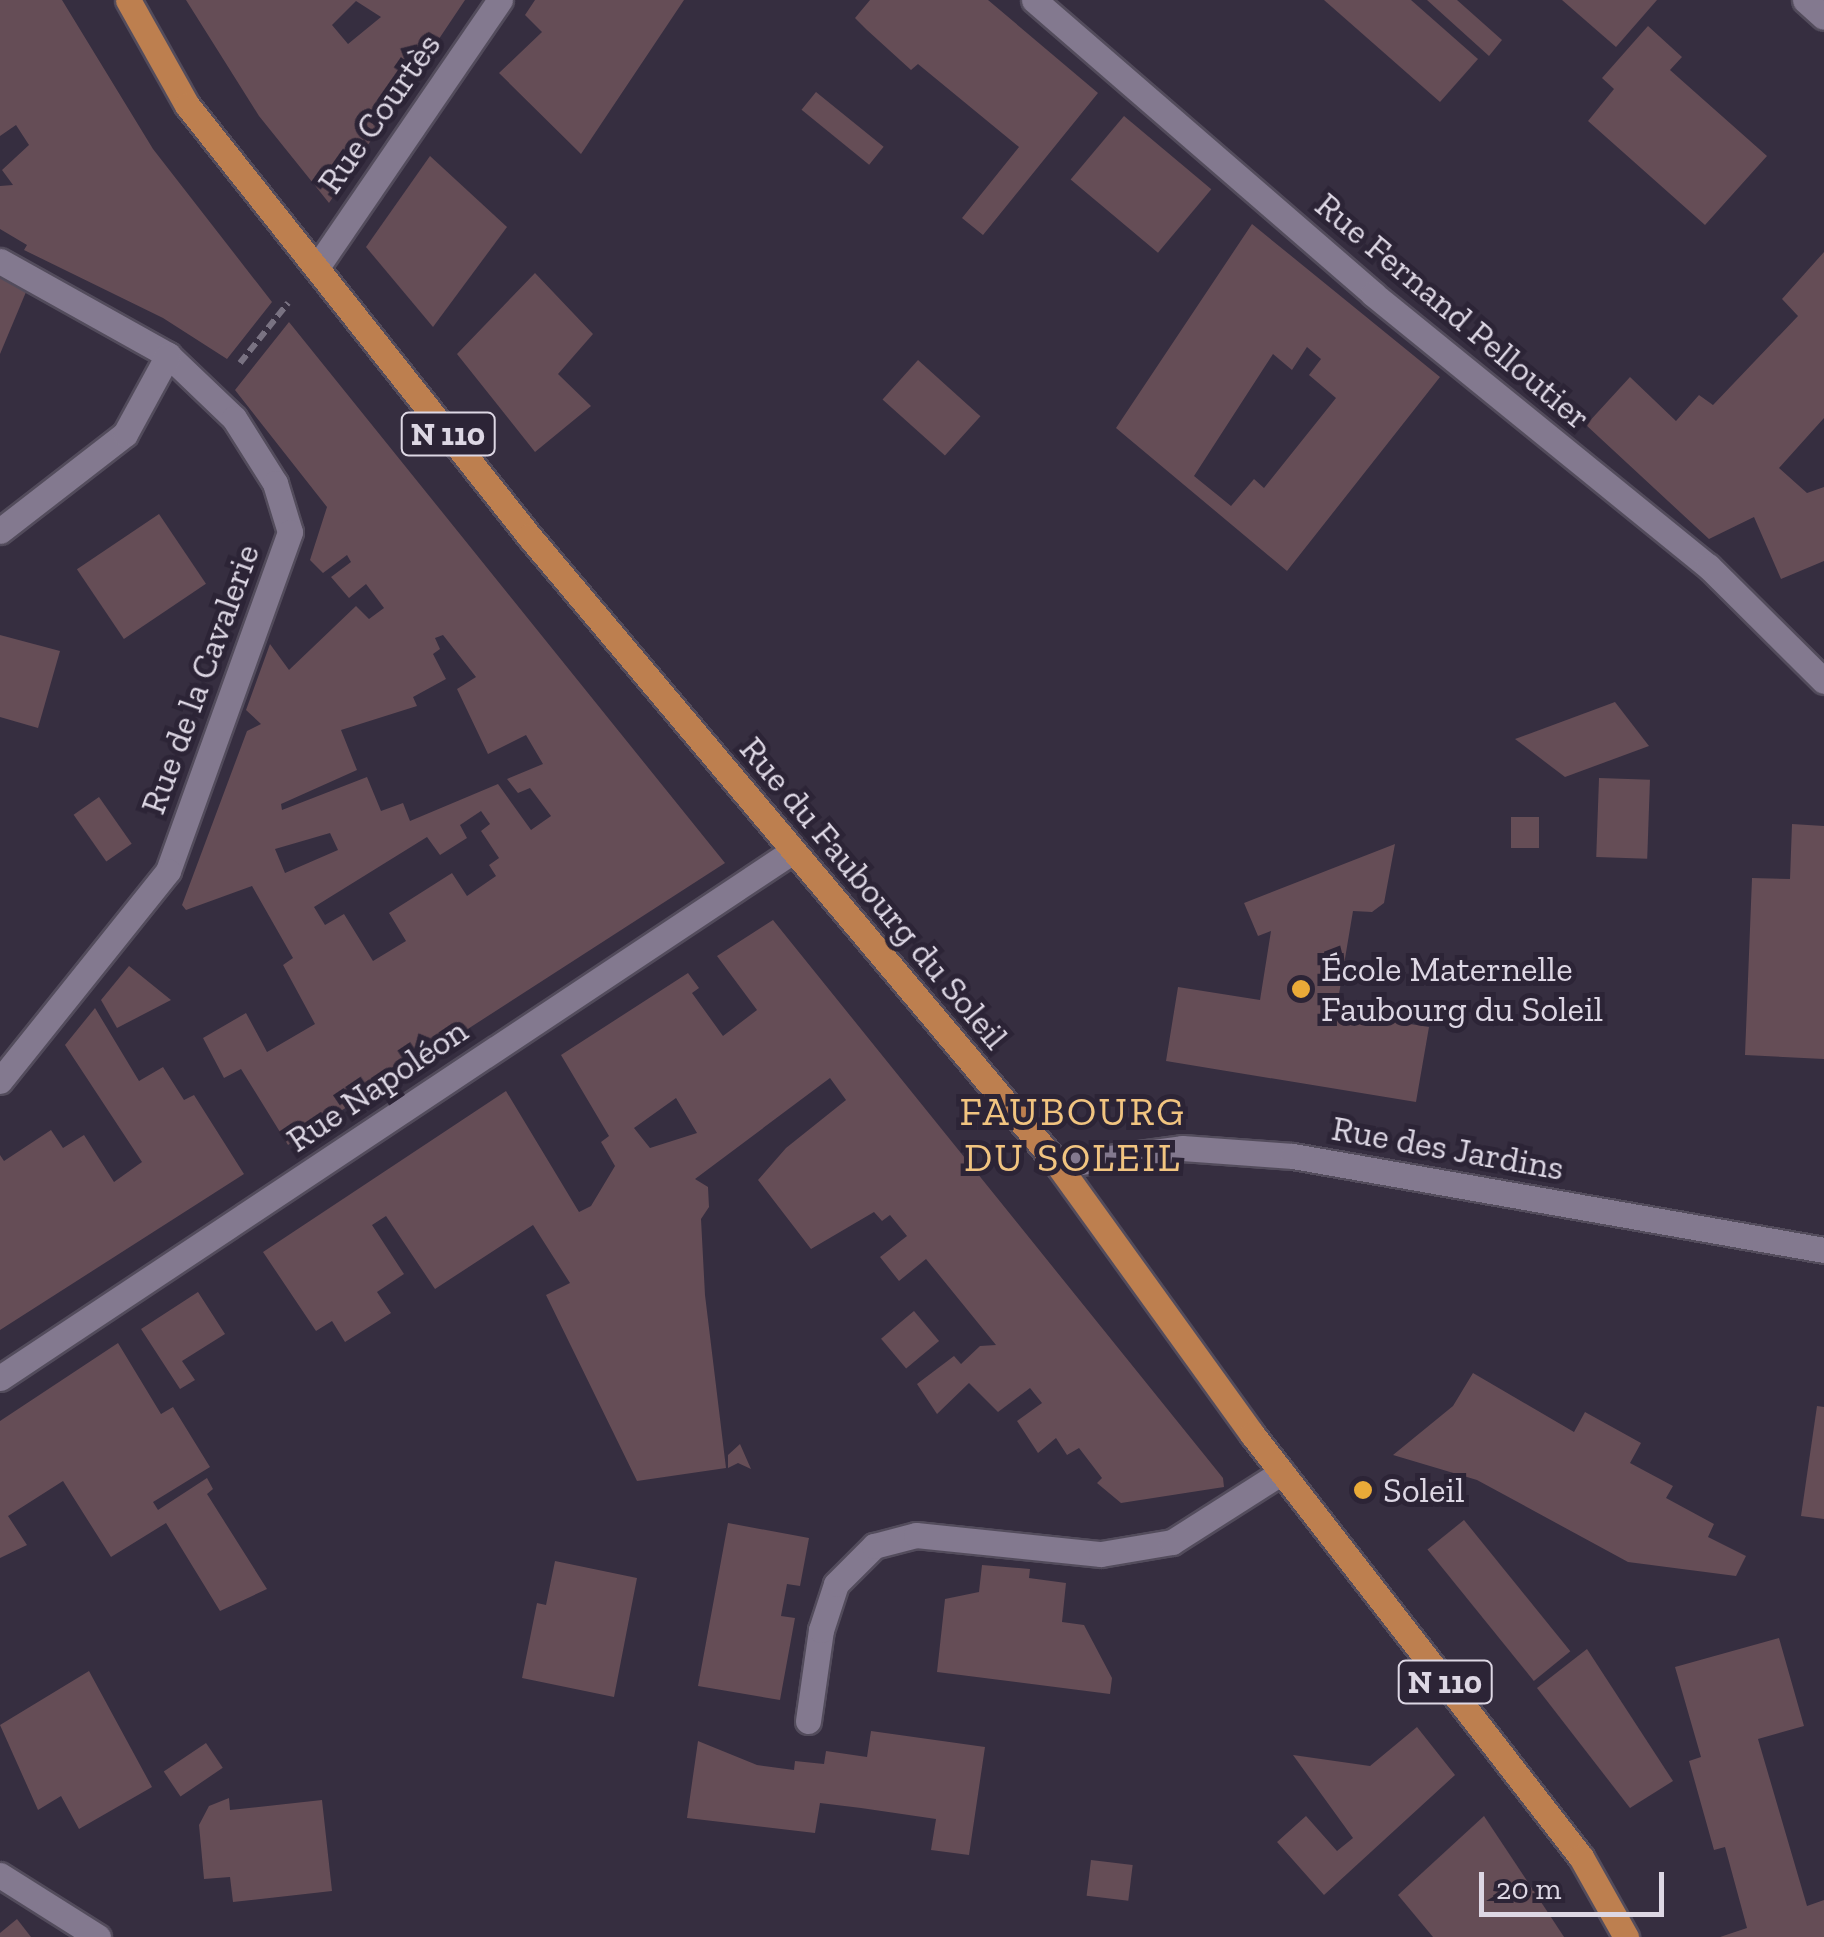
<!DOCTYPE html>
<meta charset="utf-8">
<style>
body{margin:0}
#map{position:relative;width:1824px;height:1937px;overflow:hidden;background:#362e40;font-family:"Zilla Slab",serif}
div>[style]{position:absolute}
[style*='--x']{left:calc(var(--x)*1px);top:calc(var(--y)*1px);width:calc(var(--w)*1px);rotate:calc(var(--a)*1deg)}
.building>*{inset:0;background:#654d56;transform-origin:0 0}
.path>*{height:6px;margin-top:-3px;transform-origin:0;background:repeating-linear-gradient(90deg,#797282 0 10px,transparent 0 15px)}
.roads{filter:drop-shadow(2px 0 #534c5c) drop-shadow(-2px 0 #534c5c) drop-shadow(0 2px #534c5c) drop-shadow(0 -2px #534c5c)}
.minor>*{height:25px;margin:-12.5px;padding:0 12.5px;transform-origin:12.5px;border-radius:12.5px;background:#83798f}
.major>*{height:25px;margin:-12.5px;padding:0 12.5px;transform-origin:12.5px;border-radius:12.5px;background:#bd7f4f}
.dots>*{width:28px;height:28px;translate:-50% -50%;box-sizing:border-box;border:5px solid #2c2436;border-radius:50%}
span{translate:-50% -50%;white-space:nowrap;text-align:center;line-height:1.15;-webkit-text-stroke:10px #2c2436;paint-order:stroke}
.shield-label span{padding:2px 8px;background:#2c2436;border:2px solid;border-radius:8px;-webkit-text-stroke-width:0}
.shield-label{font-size:32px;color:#ddd7e4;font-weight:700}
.street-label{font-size:35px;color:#ddd7e4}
.poi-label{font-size:35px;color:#ddd7e4}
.left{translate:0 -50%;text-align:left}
.quarter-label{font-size:40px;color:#f1c480;letter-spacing:2.5px}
.scale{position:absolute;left:1479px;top:1872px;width:185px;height:45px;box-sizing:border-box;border:5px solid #ddd7e4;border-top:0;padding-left:12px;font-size:30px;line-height:35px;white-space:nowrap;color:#ddd7e4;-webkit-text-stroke:8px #2c2436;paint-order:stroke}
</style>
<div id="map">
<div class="building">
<i style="clip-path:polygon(0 0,62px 0,153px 149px,272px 302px,227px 359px,163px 318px,24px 250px,27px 245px,0 229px,0 186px,13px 185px,2px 170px,29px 145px,16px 125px,0 136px)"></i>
<i style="clip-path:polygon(evenodd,186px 0,465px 0,329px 203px,259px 116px,186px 0,356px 1px,381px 17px,348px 44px,332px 25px,356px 1px)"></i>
<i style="clip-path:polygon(535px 0,684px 0,581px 154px,499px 73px,542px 32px,525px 15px)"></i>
<i style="clip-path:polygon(870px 0,988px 0,1098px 93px,983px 235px,962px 218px,1019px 147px,918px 64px,911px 70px,867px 30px,855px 18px)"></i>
<i style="clip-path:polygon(1324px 0,1411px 0,1478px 59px,1440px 102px)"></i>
<i style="clip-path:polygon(1427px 0,1457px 0,1502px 40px,1489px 56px)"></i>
<i style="clip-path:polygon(1562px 0,1657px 0,1616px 47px)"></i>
<i style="clip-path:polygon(1648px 26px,1682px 57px,1670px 70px,1767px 156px,1705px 225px,1588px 121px,1614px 89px,1602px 78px)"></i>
<i style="left:816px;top:92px;width:87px;height:23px;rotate:39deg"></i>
<i style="left:1124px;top:116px;width:114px;height:83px;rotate:40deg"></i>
<i style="clip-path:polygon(430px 156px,507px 227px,433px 327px,366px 247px)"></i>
<i style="clip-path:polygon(evenodd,1252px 224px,1440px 377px,1287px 571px,1116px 428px,1252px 224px,1307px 347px,1321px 359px,1309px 375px,1336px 398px,1264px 488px,1254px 479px,1231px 506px,1194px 476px,1273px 354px,1292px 370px,1307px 347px)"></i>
<i style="clip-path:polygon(1824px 252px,1824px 418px,1779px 468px,1807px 493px,1824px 487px,1824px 561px,1781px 579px,1754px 517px,1709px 539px,1586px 425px,1630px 377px,1676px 421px,1699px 395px,1713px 405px,1798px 316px,1782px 299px)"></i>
<i style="clip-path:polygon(535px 273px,593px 334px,558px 374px,591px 406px,535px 452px,457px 354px)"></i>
<i style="clip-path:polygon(0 277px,26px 292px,0 354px)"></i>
<i style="clip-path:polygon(evenodd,289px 322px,725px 863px,288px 1145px,241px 1069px,224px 1078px,203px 1038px,246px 1013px,267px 1052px,315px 1024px,283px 965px,293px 958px,252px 886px,186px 910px,182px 905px,247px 731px,261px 724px,246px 710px,270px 644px,289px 670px,356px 606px,369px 619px,384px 608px,366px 584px,349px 598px,331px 577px,351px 562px,347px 555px,323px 573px,310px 560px,327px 507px,235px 390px,289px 322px,443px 635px,476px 677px,457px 689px,488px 754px,526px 735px,543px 764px,507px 779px,518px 793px,530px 788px,551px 816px,531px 830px,498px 784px,410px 821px,403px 803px,381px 811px,367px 777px,282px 810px,281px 804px,357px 770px,341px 730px,417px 706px,413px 697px,446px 679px,433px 654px,440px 649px,435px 638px,443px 635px,289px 322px,481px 811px,490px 824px,481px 831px,499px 858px,489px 865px,496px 876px,467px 896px,452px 873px,389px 913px,406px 941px,373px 961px,344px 914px,325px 925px,314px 907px,427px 837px,440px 855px,467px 838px,460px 825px,481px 811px,289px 322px,330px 833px,338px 850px,285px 873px,275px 849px,330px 833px)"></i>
<i style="left:918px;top:360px;width:84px;height:53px;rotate:42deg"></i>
<i style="left:159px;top:514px;width:84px;height:99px;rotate:56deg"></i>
<i style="clip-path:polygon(0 635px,60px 651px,38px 728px,0 717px)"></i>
<i style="clip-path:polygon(1615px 702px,1649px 746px,1565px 777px,1515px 739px)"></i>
<i style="left:1599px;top:778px;width:51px;height:79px;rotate:2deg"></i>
<i style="left:99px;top:797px;width:57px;height:31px;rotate:55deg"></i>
<i style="left:1539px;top:817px;width:31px;height:28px;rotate:90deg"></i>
<i style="clip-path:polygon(1792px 824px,1824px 826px,1824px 1059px,1745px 1055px,1752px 878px,1790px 879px)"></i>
<i style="clip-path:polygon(1395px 844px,1384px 903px,1372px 912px,1353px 911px,1336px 1012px,1429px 1027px,1416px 1102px,1166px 1061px,1178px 987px,1260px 1000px,1271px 931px,1258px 936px,1244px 903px)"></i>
<i style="clip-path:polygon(evenodd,773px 920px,1223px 1478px,1224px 1487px,1121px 1503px,1097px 1483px,1102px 1478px,1079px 1448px,1067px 1455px,1056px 1438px,1038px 1453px,1017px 1421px,1042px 1403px,1030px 1388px,998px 1412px,969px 1383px,937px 1414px,917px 1384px,954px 1356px,961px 1364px,980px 1346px,996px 1345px,926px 1259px,899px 1281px,880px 1257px,907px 1236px,890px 1215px,882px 1221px,874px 1212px,811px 1249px,758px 1180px,786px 1148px,846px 1100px,830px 1078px,695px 1179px,708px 1187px,709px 1207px,701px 1219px,705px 1295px,726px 1468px,637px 1481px,546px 1295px,570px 1283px,533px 1225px,435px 1289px,386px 1216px,372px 1225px,404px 1274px,377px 1292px,391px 1313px,345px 1342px,332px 1321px,316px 1331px,263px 1252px,506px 1091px,579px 1212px,591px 1206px,615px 1166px,601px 1142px,609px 1136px,561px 1055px,688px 973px,699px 988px,692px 993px,723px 1036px,757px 1010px,717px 956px,773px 920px,676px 1098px,697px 1133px,650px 1148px,634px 1128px,676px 1098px)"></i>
<i style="clip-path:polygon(129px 966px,171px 1000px,117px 1028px,101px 1000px)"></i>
<i style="clip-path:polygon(95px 1008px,139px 1081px,163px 1067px,184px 1100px,194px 1095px,244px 1174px,0 1330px,0 1155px,4px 1161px,51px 1130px,63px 1148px,84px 1135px,114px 1182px,142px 1162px,65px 1045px)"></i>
<i style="clip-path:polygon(198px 1292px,225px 1334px,182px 1361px,195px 1380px,180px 1389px,141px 1329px)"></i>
<i style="left:914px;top:1311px;width:39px;height:43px;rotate:50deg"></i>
<i style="clip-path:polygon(118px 1343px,161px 1414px,173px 1407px,210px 1467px,153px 1502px,158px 1510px,207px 1478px,213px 1489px,207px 1494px,267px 1589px,220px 1611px,166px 1523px,111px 1557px,63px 1481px,8px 1516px,27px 1545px,0 1558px,0 1421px)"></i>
<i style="clip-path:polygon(1473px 1373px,1574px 1432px,1585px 1412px,1641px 1443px,1630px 1463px,1673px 1486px,1666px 1498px,1714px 1524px,1708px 1537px,1746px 1556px,1736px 1576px,1628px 1562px,1477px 1480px,1393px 1455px,1453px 1406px)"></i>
<i style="clip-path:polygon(1817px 1406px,1824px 1407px,1824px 1519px,1801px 1516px)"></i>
<i style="clip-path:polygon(740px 1444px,751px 1469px,738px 1463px,728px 1468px,728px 1455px)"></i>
<i style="left:1464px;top:1520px;width:169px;height:47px;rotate:51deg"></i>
<i style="clip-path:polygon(728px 1523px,809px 1538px,800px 1586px,787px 1584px,781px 1616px,795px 1618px,780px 1700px,698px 1686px)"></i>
<i style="clip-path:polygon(555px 1561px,637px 1578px,614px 1697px,522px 1678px,537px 1603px,546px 1605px)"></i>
<i style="clip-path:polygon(982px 1565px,1030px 1569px,1029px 1578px,1066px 1583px,1062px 1622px,1084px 1625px,1112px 1678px,1110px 1694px,937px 1672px,945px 1599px,979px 1592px)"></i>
<i style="clip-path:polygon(1779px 1638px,1804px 1726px,1758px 1739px,1807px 1906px,1824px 1900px,1824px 1937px,1720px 1937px,1747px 1928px,1725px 1847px,1714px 1850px,1689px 1761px,1701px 1757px,1675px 1667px)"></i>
<i style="clip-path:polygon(1587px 1649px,1673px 1781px,1630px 1808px,1537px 1688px)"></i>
<i style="clip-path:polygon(89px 1671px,152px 1787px,79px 1829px,61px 1796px,38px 1810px,0 1725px)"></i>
<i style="clip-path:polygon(1417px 1727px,1455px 1775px,1324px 1895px,1277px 1842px,1306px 1816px,1337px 1851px,1353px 1838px,1293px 1755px,1370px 1766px)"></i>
<i style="clip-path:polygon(871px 1731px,985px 1747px,969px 1855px,931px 1850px,936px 1819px,861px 1808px,820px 1803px,815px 1833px,687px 1818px,698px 1741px,757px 1765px,794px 1770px,795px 1761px,824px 1764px,826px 1751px,867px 1757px)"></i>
<i style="left:206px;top:1743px;width:30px;height:51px;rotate:56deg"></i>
<i style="clip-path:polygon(229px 1798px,230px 1810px,322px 1800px,332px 1891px,233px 1902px,230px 1877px,204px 1879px,199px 1825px,209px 1806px)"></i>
<i style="clip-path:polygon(1484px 1816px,1543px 1905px,1564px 1937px,1433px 1937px,1398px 1895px)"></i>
<i style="left:1091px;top:1860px;width:42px;height:36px;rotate:7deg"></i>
<i style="clip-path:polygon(17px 1919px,31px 1937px,0 1937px,0 1933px)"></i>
</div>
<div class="path">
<i style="--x:240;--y:363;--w:77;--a:-51.3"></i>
</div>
<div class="roads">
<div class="minor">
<i style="--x:1034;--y:0;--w:449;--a:40.9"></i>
<i style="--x:1373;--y:294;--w:432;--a:39.1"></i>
<i style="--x:1708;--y:566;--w:163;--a:44.8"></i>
<i style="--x:1805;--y:0;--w:25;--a:42"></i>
<i style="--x:0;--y:261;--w:193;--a:29.2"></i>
<i style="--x:168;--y:355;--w:91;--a:43.7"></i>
<i style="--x:234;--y:418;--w:77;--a:57.8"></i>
<i style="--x:275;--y:483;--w:51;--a:73"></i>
<i style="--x:290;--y:532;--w:360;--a:109.8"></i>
<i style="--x:168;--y:871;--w:269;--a:128.7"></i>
<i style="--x:317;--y:267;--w:324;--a:-55.6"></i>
<i style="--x:0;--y:531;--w:158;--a:-37.8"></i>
<i style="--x:125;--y:434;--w:90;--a:-61.4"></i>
<i style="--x:1058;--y:1165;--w:125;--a:-7.8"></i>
<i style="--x:1182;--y:1148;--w:111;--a:4.1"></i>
<i style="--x:1293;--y:1156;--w:539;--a:10.04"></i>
<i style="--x:0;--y:1378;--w:952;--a:-33.61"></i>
<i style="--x:808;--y:1721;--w:92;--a:-81.9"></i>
<i style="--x:821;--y:1630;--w:48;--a:-71.9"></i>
<i style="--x:836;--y:1584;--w:54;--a:-45"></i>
<i style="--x:874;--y:1546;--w:43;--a:-14.7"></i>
<i style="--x:916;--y:1535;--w:186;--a:5.9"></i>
<i style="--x:1101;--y:1554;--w:72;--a:-9.6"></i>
<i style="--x:1172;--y:1542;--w:130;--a:-32.5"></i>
<i style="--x:0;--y:1875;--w:116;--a:32.3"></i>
</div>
<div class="major">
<i style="--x:128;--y:0;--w:120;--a:60.7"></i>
<i style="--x:187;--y:105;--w:550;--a:51.57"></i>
<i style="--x:529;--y:536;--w:822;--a:49.94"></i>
<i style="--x:1058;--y:1165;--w:332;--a:54.2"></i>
<i style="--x:1252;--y:1434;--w:536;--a:52.13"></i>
<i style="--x:1581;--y:1857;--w:92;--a:60.6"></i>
</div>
</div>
<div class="dots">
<i style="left:1301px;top:989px;background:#eaaa38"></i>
<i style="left:1363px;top:1490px;background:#eaaa38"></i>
</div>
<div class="shield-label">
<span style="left:448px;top:434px">N 110</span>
<span style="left:1445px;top:1682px">N 110</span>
</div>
<div class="street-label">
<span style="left:379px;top:113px;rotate:-55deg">Rue Courtès</span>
<span style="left:1453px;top:311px;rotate:40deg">Rue Fernand Pelloutier</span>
<span style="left:200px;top:679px;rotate:-70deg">Rue de la Cavalerie</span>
<span style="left:874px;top:893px;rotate:50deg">Rue du Faubourg du Soleil</span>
<span style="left:377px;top:1085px;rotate:-34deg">Rue Napoléon</span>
<span style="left:1448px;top:1148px;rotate:10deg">Rue des Jardins</span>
</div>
<div class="poi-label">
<span class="left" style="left:1321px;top:989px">École Maternelle<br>Faubourg du Soleil</span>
<span class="left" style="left:1383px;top:1490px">Soleil</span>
</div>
<div class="quarter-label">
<span style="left:1073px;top:1134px">FAUBOURG<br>DU SOLEIL</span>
</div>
<div class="scale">20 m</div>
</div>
